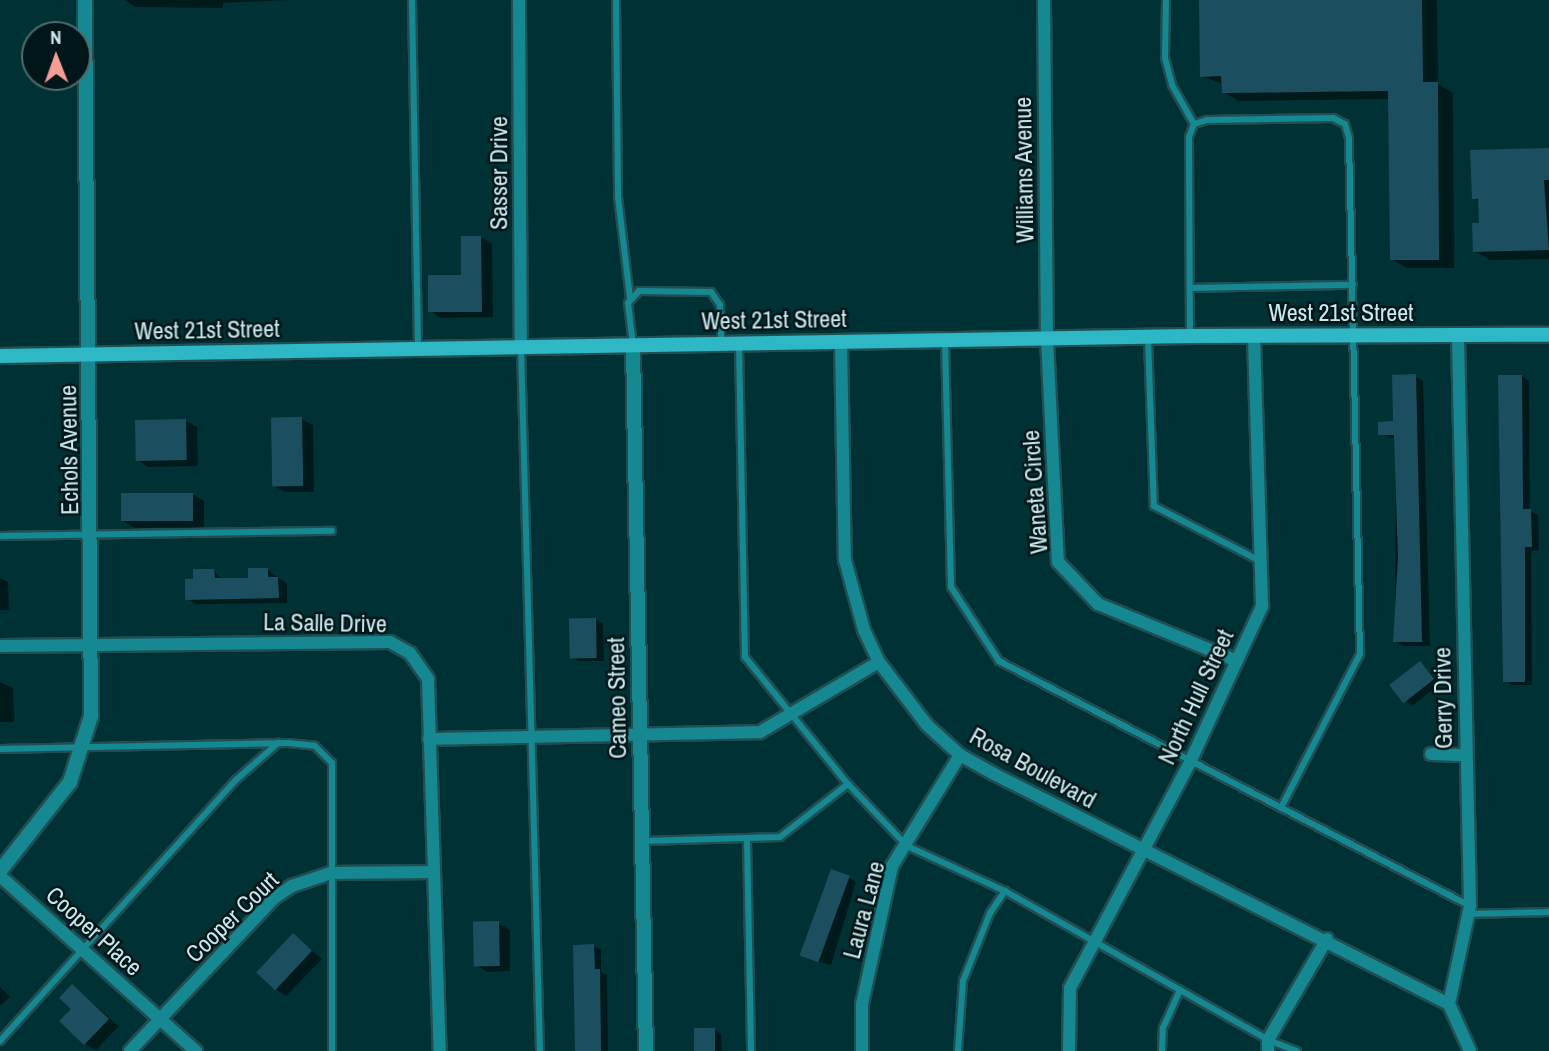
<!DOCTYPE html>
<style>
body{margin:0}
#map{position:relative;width:1549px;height:1051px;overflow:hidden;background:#003135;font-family:"Archivo Narrow",sans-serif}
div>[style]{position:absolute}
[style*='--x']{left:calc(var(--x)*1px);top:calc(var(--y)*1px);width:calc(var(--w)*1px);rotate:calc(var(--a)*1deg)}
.shadow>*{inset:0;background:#0007}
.building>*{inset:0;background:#1b4f60;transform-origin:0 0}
.roads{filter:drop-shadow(2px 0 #204e52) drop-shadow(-2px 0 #204e52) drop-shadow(0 2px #204e52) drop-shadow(0 -2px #204e52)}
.service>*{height:6px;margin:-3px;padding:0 3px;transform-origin:3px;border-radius:3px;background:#158891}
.minor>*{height:12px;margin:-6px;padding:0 6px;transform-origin:6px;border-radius:6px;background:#158891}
.tertiary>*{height:14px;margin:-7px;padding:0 7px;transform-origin:7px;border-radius:7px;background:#158891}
.secondary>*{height:14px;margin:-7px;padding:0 7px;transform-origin:7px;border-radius:7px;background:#2eb8c5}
span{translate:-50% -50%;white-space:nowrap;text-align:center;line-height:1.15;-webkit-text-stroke:5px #011619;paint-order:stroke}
.street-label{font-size:24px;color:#cbe8eb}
.north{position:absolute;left:21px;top:21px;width:70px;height:70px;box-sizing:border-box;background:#011619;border:2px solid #526a6d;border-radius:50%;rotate:359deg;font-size:19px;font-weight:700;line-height:28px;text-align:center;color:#cbe8eb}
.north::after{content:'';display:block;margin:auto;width:24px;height:32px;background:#f59c95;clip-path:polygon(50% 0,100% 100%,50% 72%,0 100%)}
</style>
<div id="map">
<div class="shadow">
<i style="clip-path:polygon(124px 0,290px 0,223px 3px,223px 8px,136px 7px)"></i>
<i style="clip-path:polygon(1201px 0,1437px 0,1438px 84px,1453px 93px,1454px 268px,1407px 268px,1391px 259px,1390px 99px,1239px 101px,1223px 92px,1223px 84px,1201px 76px)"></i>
<i style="clip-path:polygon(1549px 150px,1549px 259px,1490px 260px,1474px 251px,1481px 225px,1480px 202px,1473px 198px)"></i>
<i style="clip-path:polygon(481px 237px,492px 244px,493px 317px,441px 318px,430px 311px,463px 276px)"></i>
<i style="clip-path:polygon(1415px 376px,1423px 381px,1430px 646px,1403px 646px,1395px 641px,1396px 439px,1380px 434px,1395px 423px)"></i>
<i style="clip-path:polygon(1522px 376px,1529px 381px,1530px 511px,1538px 515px,1539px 550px,1531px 551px,1532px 685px,1512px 685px,1505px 681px)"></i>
<i style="clip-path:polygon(301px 419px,313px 425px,314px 492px,285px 492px,274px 486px)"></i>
<i style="clip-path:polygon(186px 421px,197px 427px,198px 466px,148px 467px,137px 460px)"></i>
<i style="clip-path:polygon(192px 494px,204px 501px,204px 527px,135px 528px,123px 521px)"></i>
<i style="clip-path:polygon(267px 569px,287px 584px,287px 603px,196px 604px,187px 599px,195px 581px,214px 571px,223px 580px,250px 579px)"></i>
<i style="clip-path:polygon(0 578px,8px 582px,9px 610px,0 610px)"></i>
<i style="clip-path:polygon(596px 620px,603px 624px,604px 661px,579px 661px,571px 657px)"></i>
<i style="clip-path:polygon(1420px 663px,1440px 684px,1412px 706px,1391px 686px)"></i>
<i style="clip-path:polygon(0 682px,13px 688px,14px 722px,0 722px)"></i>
<i style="clip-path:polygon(849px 877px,856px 882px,831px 965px,813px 960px,806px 956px)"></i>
<i style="clip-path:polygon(498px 923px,510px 930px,510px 971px,487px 972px,476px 965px)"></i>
<i style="clip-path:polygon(293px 935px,322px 959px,286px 996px,275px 989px)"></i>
<i style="clip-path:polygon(594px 946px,601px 950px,601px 972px,607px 975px,608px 1051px,580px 1051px)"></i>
<i style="clip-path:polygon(72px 986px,119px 1026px,96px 1050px,85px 1044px,73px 1009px)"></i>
<i style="clip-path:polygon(0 987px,10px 997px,0 1006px)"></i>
<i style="clip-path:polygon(714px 1030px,721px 1034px,722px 1051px,696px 1051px)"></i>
</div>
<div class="building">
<i style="clip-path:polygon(1199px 0,1422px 0,1423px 82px,1438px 82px,1439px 260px,1390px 260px,1388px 91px,1222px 93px,1221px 76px,1200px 77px)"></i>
<i style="clip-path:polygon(1549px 148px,1549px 180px,1544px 180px,1549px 250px,1473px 252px,1472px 223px,1479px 223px,1478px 199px,1472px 199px,1470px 150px)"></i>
<i style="clip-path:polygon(461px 236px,481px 236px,482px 312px,428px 312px,428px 275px,461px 275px)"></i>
<i style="clip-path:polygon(1416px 374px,1422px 642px,1393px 642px,1398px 558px,1394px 435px,1378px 435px,1378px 422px,1393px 421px,1392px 375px)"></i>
<i style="clip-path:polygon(1498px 375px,1522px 375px,1523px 509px,1531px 509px,1532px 547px,1525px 547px,1525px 682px,1503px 682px)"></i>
<i style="left:302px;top:417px;width:69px;height:31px;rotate:89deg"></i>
<i style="left:186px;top:419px;width:41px;height:51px;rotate:89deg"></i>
<i style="left:193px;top:493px;width:28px;height:72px;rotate:90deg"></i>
<i style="clip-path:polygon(248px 568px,268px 568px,268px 577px,278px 577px,279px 598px,185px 600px,185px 579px,193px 579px,193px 569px,214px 569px,215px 578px,248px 578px)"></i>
<i style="left:596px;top:618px;width:40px;height:27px;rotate:89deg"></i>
<i style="left:1420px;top:661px;width:23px;height:39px;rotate:52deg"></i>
<i style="left:831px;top:869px;width:20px;height:92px;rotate:20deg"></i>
<i style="left:499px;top:921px;width:45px;height:26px;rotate:89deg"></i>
<i style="left:293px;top:933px;width:26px;height:54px;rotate:43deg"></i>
<i style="clip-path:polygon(594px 944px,595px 969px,600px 969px,601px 1051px,575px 1051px,573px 945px)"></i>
<i style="clip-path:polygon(72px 984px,109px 1019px,84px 1045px,59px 1021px,71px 1009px,59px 998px)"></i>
<i style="left:694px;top:1028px;width:21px;height:23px"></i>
</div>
<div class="roads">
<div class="service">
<i style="--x:412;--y:0;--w:348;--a:89"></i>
<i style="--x:616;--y:0;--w:197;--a:89.4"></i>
<i style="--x:618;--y:197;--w:102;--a:83.2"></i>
<i style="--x:1166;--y:0;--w:58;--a:91"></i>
<i style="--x:1165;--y:58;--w:28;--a:75"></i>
<i style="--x:1172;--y:85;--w:45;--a:60.6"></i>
<i style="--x:1190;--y:288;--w:163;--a:-1.1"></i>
<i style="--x:1190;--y:336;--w:199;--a:-90.3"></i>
<i style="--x:1189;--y:137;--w:14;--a:-69"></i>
<i style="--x:1194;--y:124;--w:14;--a:-17"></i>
<i style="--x:1207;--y:120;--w:126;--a:-0.9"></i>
<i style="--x:1333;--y:118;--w:13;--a:27"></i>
<i style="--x:1345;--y:124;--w:15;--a:74"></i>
<i style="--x:1349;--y:138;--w:516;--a:88.78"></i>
<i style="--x:1360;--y:654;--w:173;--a:117.2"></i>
<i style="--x:1148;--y:338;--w:168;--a:88"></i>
<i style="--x:1154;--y:506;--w:119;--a:27.4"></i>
<i style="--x:945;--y:341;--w:246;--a:88.6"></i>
<i style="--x:951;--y:587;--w:88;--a:57"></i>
<i style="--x:999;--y:661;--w:531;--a:27.48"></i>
<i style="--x:633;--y:345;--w:42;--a:-96.8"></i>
<i style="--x:628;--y:303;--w:16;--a:-47"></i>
<i style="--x:639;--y:291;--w:72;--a:0.8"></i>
<i style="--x:711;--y:292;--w:16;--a:55"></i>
<i style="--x:720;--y:305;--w:38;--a:88"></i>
<i style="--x:739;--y:345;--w:312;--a:88.9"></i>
<i style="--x:745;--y:657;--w:164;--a:51"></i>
<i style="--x:848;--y:784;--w:86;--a:46.4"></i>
<i style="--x:907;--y:846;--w:108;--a:24.7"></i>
<i style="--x:1005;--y:891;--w:302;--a:29.5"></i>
<i style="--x:1268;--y:1040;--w:31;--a:21"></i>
<i style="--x:521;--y:346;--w:705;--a:88.46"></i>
<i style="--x:0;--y:536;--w:332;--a:-0.9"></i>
<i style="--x:0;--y:749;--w:288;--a:-1.2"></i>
<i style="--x:288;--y:743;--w:27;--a:6"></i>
<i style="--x:315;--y:746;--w:24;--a:45"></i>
<i style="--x:332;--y:763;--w:288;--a:90"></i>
<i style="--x:747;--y:839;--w:212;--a:88.9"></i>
<i style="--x:644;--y:841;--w:136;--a:-1.7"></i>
<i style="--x:780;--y:837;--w:86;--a:-37.9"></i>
<i style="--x:1469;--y:914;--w:80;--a:-1.4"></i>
<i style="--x:0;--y:1041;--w:353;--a:-47.9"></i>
<i style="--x:237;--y:779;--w:55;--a:-41.3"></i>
<i style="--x:958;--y:1051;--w:70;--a:-85.9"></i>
<i style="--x:963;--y:981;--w:73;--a:-68.3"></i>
<i style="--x:990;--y:913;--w:27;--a:-56"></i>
<i style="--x:1162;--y:1051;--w:23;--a:-88"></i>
<i style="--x:1163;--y:1028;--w:42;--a:-65.9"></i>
</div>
<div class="minor">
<i style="--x:519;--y:0;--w:346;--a:89.7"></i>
<i style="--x:1044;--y:0;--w:339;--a:89.5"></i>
<i style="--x:1047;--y:339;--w:223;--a:87.2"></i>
<i style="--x:1058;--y:562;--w:58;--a:46.4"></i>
<i style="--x:1098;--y:604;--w:150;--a:22.3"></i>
<i style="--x:1458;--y:337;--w:569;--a:88.79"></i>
<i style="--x:1470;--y:906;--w:100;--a:102.1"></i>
<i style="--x:1449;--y:1004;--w:51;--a:65.9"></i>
<i style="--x:841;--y:341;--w:219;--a:89"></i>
<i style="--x:845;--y:560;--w:73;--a:74.8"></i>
<i style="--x:864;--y:630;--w:35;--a:65"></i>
<i style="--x:879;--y:662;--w:79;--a:52.7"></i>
<i style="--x:927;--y:725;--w:45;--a:42.3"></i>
<i style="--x:960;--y:755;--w:39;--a:29"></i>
<i style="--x:994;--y:774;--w:510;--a:26.82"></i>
<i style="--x:0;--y:646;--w:390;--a:-0.6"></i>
<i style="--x:390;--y:642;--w:23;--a:29"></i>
<i style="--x:410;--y:653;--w:32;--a:55"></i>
<i style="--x:428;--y:679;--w:372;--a:88.2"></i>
<i style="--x:429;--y:739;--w:331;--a:-1.2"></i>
<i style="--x:760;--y:732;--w:138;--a:-30.5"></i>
<i style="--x:1431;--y:754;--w:34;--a:2"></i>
<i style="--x:0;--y:876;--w:263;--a:41.8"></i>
<i style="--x:130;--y:1051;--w:210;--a:-46.7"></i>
<i style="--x:274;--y:898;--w:22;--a:-34"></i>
<i style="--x:292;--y:886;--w:41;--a:-18.4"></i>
<i style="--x:331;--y:873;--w:101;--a:-0.6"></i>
<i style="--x:862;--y:1051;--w:47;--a:-90"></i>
<i style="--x:862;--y:1004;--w:141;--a:-77.7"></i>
<i style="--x:892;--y:866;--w:130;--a:-58.5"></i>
<i style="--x:1069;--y:1051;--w:63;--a:-89.1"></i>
<i style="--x:1070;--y:988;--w:258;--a:-62"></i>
<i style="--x:1191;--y:760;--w:170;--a:-65.2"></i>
<i style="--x:1262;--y:606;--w:270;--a:-91.7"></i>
<i style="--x:1268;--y:1051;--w:11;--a:-90"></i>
<i style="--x:1268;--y:1040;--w:117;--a:-59.7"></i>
</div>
<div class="tertiary">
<i style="--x:633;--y:345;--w:706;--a:88.95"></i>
<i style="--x:0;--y:871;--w:113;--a:-51.8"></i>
<i style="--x:70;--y:782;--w:69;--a:-72.3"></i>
<i style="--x:91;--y:716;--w:716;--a:-90.48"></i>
</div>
<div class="secondary">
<i style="--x:0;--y:356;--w:1190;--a:-0.96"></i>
<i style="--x:1190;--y:336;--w:359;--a:-0.2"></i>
</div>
</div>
<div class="street-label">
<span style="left:1024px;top:170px;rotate:-91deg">Williams Avenue</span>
<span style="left:499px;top:173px;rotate:-90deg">Sasser Drive</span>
<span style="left:1341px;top:313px">West 21st Street</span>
<span style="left:774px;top:320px;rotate:-1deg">West 21st Street</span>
<span style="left:207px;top:330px;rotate:-1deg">West 21st Street</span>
<span style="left:69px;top:450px;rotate:-91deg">Echols Avenue</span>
<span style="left:1035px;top:492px;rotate:-94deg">Waneta Circle</span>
<span style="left:325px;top:623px;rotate:1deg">La Salle Drive</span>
<span style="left:1196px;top:697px;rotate:-65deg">North Hull Street</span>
<span style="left:617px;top:698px;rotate:-91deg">Cameo Street</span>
<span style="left:1443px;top:698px;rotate:-91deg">Gerry Drive</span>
<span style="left:1033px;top:768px;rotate:29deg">Rosa Boulevard</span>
<span style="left:864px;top:910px;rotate:-75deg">Laura Lane</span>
<span style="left:232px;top:917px;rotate:-44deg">Cooper Court</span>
<span style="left:94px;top:931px;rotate:42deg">Cooper Place</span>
</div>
<div class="north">N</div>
</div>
